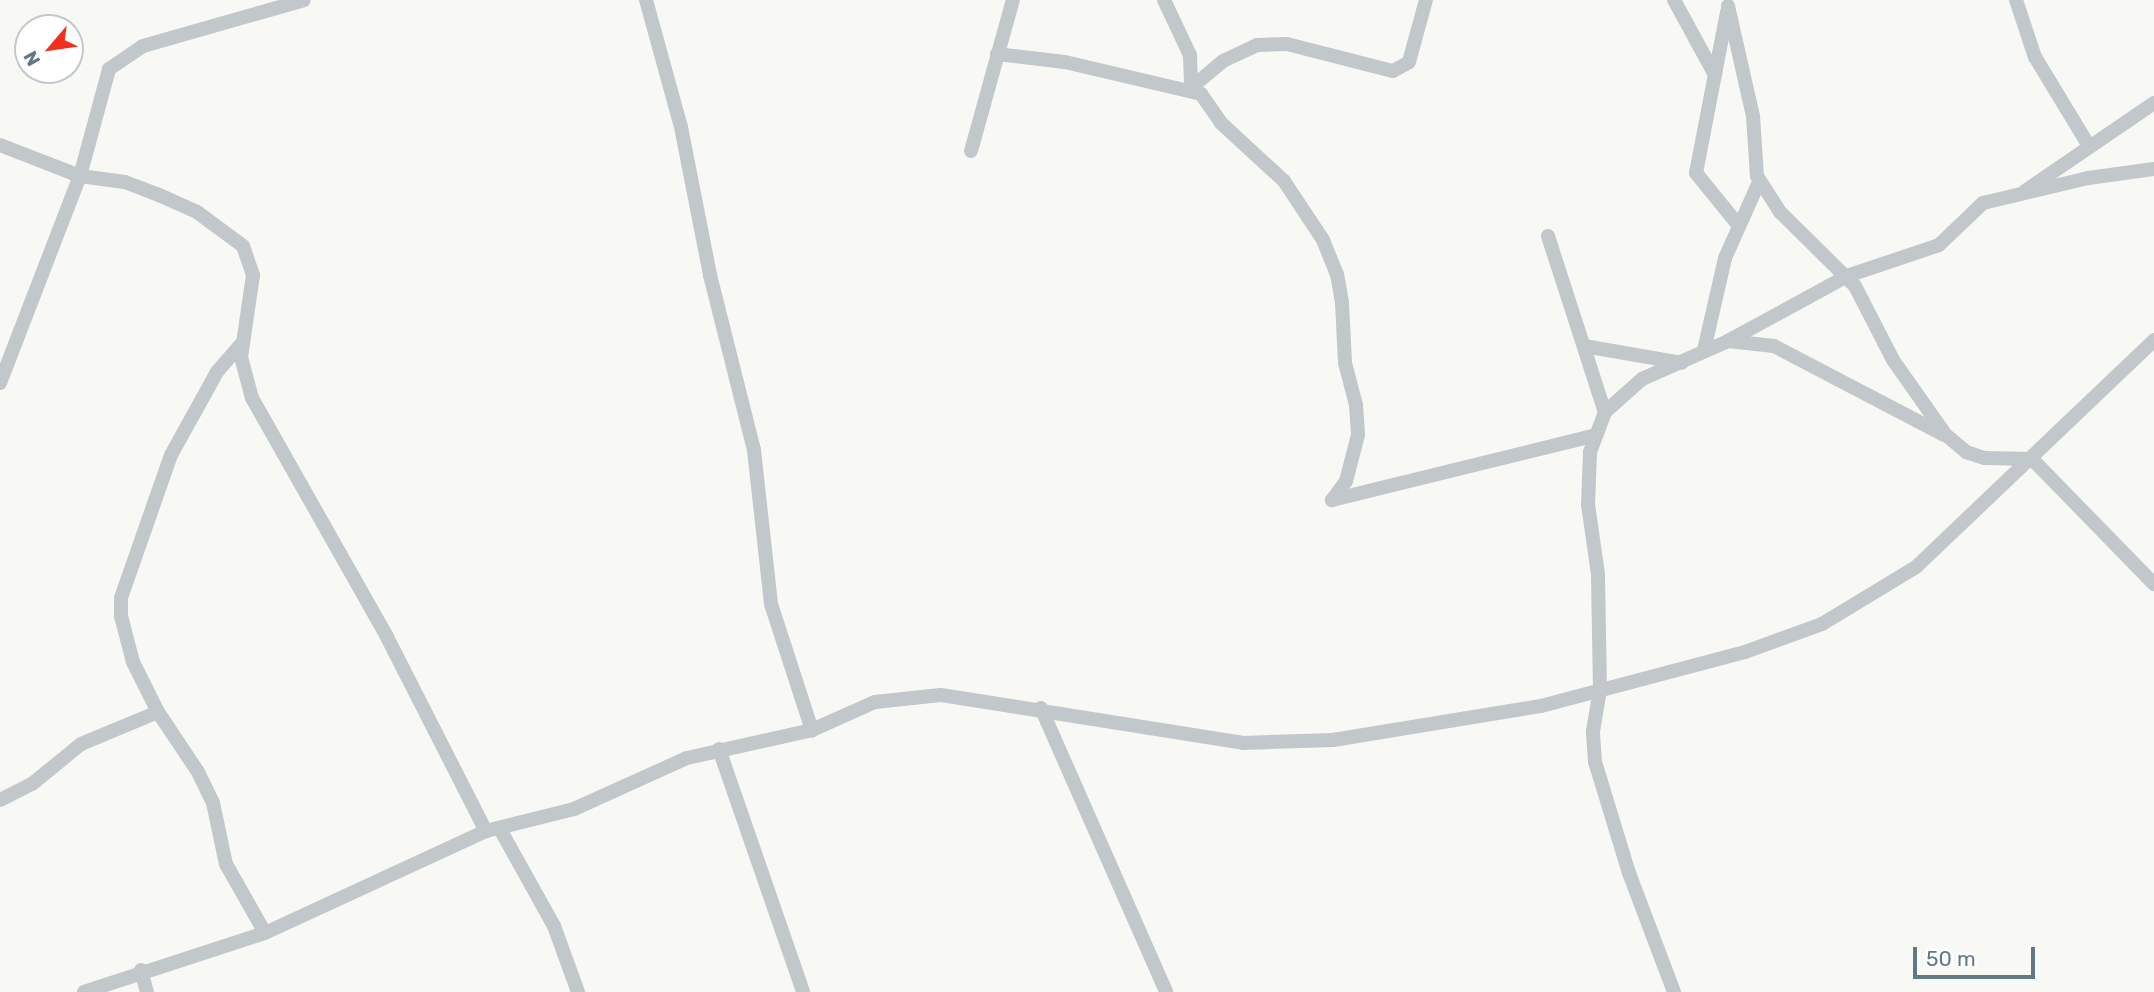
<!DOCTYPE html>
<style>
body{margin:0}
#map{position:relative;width:2154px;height:992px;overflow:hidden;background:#f8f8f5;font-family:Rubik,sans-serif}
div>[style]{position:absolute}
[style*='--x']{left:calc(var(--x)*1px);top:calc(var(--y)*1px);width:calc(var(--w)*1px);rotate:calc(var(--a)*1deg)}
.street>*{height:14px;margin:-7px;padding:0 7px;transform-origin:7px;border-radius:7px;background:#c1c7ca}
span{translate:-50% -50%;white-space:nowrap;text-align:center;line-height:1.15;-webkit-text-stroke:7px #fff;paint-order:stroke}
.north{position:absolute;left:14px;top:14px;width:70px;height:70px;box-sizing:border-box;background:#fff;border:2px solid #c0c9cd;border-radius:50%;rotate:241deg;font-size:19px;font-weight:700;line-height:28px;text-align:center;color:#617983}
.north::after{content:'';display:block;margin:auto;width:24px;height:32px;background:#f2301c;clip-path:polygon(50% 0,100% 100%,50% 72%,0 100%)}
.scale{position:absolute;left:1913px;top:947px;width:122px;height:32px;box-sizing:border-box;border:4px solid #617983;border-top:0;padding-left:9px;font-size:21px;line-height:24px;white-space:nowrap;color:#617983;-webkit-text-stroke:5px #fff;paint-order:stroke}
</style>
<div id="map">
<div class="street">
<i style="--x:646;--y:0;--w:132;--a:74.6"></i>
<i style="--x:681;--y:127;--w:151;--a:78.9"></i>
<i style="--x:710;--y:275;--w:180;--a:75.9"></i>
<i style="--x:754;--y:450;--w:155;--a:83.7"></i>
<i style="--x:771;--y:604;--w:133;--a:72"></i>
<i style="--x:1164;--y:0;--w:61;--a:64.7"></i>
<i style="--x:1190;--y:55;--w:35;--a:88"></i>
<i style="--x:1674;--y:0;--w:85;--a:61.3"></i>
<i style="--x:2016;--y:0;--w:60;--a:71.6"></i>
<i style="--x:2035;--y:57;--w:104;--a:58.8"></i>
<i style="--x:1728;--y:6;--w:113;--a:77.2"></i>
<i style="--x:1753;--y:116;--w:60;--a:86.2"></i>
<i style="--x:1757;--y:176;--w:43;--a:57.4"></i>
<i style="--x:1780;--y:212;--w:105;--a:44.6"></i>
<i style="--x:1855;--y:286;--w:83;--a:62.8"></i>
<i style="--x:1893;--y:360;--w:92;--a:54.8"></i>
<i style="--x:1946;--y:435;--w:26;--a:40"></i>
<i style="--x:1966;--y:452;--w:19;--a:18"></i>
<i style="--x:1984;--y:458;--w:48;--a:1.2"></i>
<i style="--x:2032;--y:459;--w:175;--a:45.7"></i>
<i style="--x:1727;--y:12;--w:164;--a:100.9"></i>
<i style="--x:1696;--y:173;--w:68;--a:50.9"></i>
<i style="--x:997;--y:54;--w:68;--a:6.7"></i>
<i style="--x:1065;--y:62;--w:140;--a:13.2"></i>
<i style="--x:1201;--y:94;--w:35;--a:55"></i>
<i style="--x:1221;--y:123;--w:86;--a:42.6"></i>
<i style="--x:1284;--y:181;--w:71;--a:56.5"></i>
<i style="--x:1323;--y:240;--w:37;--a:68"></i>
<i style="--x:1337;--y:274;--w:29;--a:80"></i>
<i style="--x:1342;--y:303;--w:60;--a:87.1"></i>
<i style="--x:1345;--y:363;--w:43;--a:75.3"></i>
<i style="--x:1356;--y:405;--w:30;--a:86"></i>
<i style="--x:1358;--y:435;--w:48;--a:104.6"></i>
<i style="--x:1346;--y:481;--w:24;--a:126"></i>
<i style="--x:1192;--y:87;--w:40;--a:-40"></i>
<i style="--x:1223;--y:61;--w:38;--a:-25"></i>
<i style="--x:1257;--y:45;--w:30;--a:-2"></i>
<i style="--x:1287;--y:44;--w:109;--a:14.3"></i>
<i style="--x:1393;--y:71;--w:18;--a:-29"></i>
<i style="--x:1409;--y:62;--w:64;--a:-74.7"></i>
<i style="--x:0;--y:145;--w:86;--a:21.2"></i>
<i style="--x:80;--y:176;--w:45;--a:7.6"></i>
<i style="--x:125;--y:182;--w:36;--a:21"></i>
<i style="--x:159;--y:195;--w:42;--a:24.1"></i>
<i style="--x:197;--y:212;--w:57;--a:36.5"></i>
<i style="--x:243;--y:246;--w:31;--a:71"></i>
<i style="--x:253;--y:275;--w:83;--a:98.3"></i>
<i style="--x:241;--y:357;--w:42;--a:75"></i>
<i style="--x:252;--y:398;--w:274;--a:60.5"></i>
<i style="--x:387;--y:637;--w:218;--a:63"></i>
<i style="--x:971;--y:151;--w:157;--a:-74.5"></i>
<i style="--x:2025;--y:191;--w:156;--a:-34.3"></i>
<i style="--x:1548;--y:236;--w:185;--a:72.1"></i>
<i style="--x:1728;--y:341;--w:46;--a:6.2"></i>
<i style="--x:1774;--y:346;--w:192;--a:27.6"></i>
<i style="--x:243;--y:342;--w:40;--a:131"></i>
<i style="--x:217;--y:372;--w:95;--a:119"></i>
<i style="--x:171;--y:455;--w:151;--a:109.3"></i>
<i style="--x:121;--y:598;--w:18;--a:90"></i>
<i style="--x:121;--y:616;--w:48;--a:75.4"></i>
<i style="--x:133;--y:662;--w:56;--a:63.4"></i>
<i style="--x:158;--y:712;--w:72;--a:56.3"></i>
<i style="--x:198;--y:772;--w:34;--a:64"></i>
<i style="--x:213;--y:803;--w:62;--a:78"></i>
<i style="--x:226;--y:864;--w:79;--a:60.5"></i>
<i style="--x:1584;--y:346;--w:99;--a:9.8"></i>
<i style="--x:1704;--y:350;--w:94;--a:-77.1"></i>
<i style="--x:1725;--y:258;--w:83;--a:-65.9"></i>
<i style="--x:0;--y:383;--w:222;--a:-68.9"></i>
<i style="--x:80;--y:176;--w:111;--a:-74.8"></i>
<i style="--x:109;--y:69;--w:41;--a:-34.1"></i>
<i style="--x:143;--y:46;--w:167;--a:-15.9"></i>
<i style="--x:1332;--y:500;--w:272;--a:-13.8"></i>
<i style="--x:1041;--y:708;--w:310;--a:66.2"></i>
<i style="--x:719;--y:749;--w:257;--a:70.9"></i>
<i style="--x:0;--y:800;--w:36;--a:-27"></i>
<i style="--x:32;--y:784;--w:63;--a:-39.2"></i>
<i style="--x:81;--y:744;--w:83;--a:-22.6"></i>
<i style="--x:500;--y:829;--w:111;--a:60.9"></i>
<i style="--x:554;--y:926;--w:70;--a:70"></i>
<i style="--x:141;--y:970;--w:23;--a:75"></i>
<i style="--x:84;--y:992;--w:190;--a:-18.1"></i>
<i style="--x:265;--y:933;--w:243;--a:-24.8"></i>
<i style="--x:486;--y:831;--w:91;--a:-14"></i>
<i style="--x:574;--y:809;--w:124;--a:-24.3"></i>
<i style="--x:687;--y:758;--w:128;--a:-12.6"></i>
<i style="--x:812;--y:730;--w:69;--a:-24"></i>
<i style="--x:875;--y:702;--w:66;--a:-6.1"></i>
<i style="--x:941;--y:695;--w:306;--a:9"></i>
<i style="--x:1243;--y:743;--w:90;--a:-1.9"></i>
<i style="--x:1333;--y:740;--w:211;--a:-9.3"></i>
<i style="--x:1541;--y:706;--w:211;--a:-14.8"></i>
<i style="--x:1745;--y:652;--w:82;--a:-20"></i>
<i style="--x:1822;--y:624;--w:110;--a:-31.2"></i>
<i style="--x:1916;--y:567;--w:329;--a:-43.6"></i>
<i style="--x:1674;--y:992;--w:127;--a:-110.7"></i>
<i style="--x:1629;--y:873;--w:116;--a:-107"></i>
<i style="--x:1595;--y:762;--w:31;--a:-94"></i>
<i style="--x:1593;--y:731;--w:42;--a:-80.3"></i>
<i style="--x:1600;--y:690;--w:116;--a:-91"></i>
<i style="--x:1598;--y:574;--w:70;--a:-98.2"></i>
<i style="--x:1588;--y:505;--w:53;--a:-87.8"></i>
<i style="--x:1590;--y:452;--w:43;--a:-69.4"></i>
<i style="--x:1605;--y:412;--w:50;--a:-41.7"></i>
<i style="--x:1642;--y:379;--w:94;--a:-23.8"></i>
<i style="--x:1728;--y:341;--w:136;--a:-28.6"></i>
<i style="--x:1847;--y:276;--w:97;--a:-18.6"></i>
<i style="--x:1939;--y:245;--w:61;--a:-43.7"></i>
<i style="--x:1983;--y:203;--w:108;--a:-13.4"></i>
<i style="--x:2088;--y:178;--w:67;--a:-7.8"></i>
</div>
<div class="north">N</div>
<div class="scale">50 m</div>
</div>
